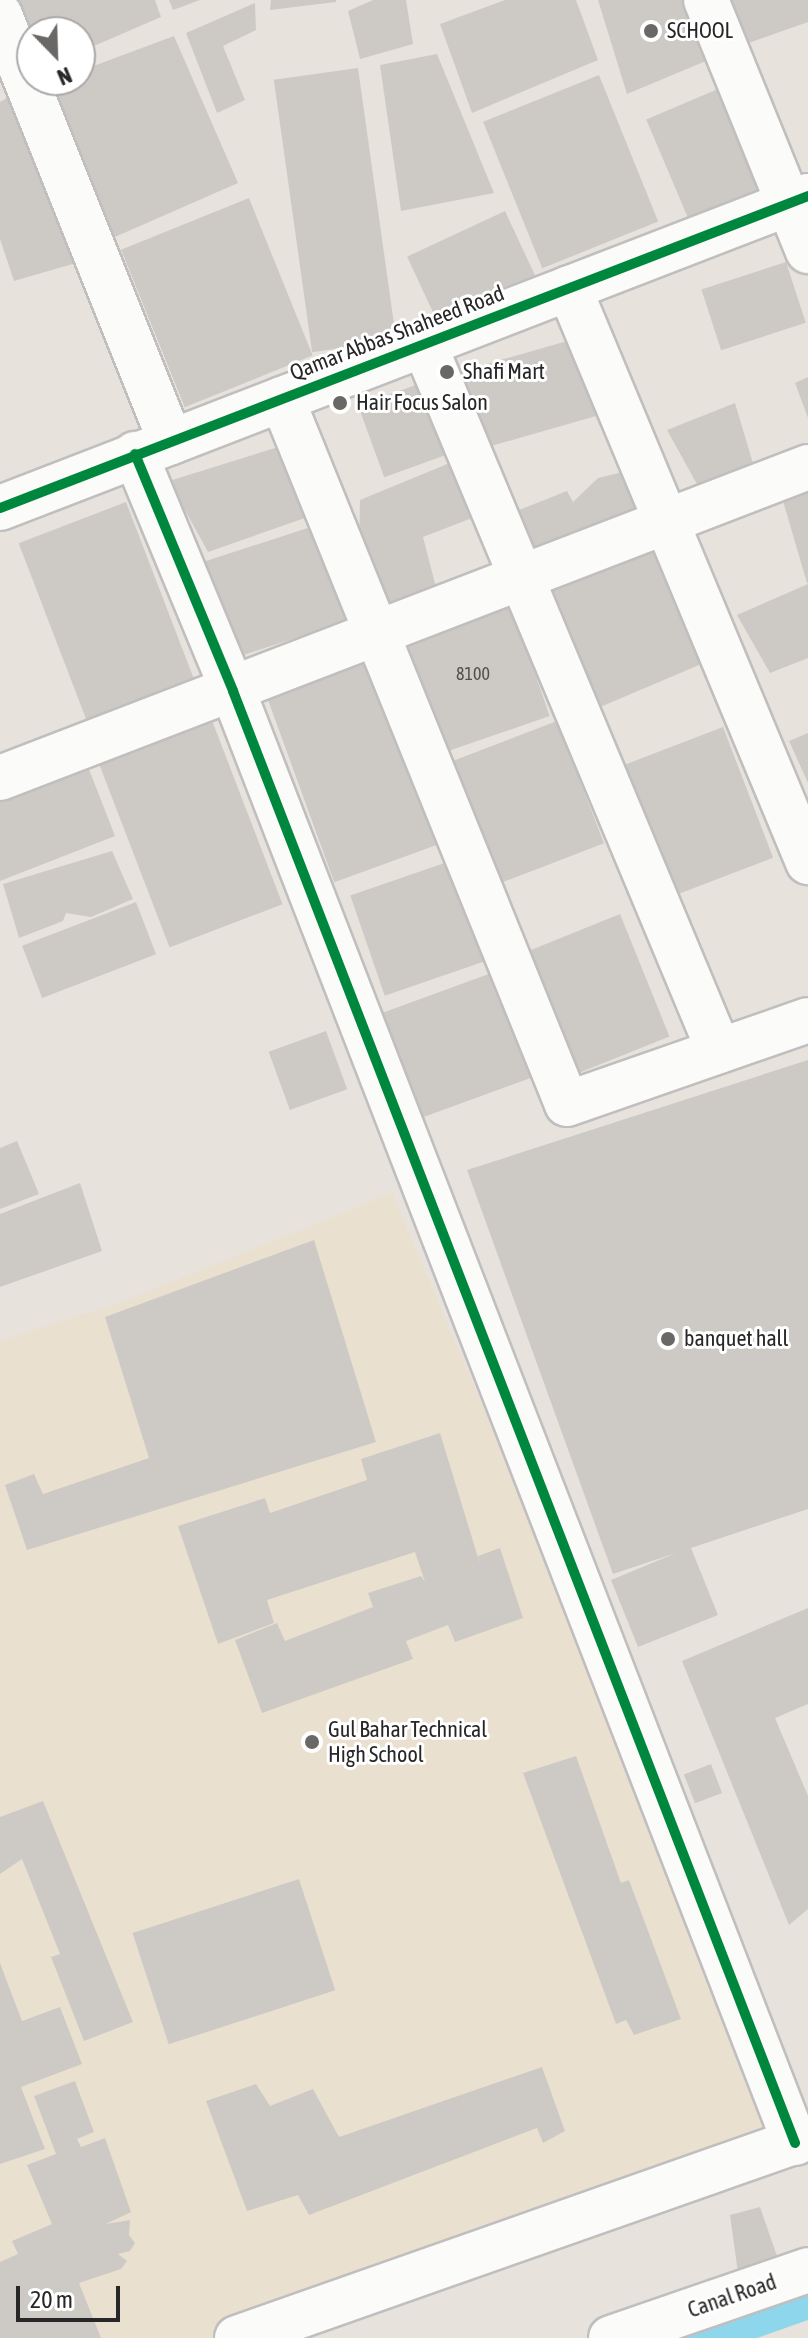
<!DOCTYPE html>
<style>
body{margin:0}
#map{position:relative;width:808px;height:2338px;overflow:hidden;background:#e7e2dc;font-family:"Asap Condensed",sans-serif}
div>[style]{position:absolute}
[style*='--x']{left:calc(var(--x)*1px);top:calc(var(--y)*1px);width:calc(var(--w)*1px);rotate:calc(var(--a)*1deg)}
.education>*{inset:0;background:#eae0d0}
.water>*{inset:0;background:#8dd6eb}
.building>*{inset:0;background:#cdcac6;transform-origin:0 0}
.roads{filter:drop-shadow(2px 0 #c0bebe) drop-shadow(-2px 0 #c0bebe) drop-shadow(0 2px #c0bebe) drop-shadow(0 -2px #c0bebe)}
.minor>*{height:44px;margin:-22px;padding:0 22px;transform-origin:22px;border-radius:22px;background:#fbfbfa}
.cycleway>*{height:10px;margin:-5px;padding:0 5px;transform-origin:5px;border-radius:5px;background:#00873e}
.dots>*{width:22px;height:22px;translate:-50% -50%;box-sizing:border-box;border:4px solid #fff;border-radius:50%}
span{translate:-50% -50%;white-space:nowrap;text-align:center;line-height:1.15;-webkit-text-stroke:6px #fff;paint-order:stroke}
.number-label{font-size:18px;color:#515050}
.number-label span{-webkit-text-stroke-width:0}
.poi-label{font-size:22px;color:#272727}
.left{translate:0 -50%;text-align:left}
.street-label{font-size:22px;color:#272727}
.north{position:absolute;left:16px;top:16px;width:80px;height:80px;box-sizing:border-box;background:#fff;border:2px solid #a9a9a9;border-radius:50%;rotate:157deg;font-size:22px;font-weight:700;line-height:32px;text-align:center;color:#272727}
.north::after{content:'';display:block;margin:auto;width:28px;height:36px;background:#6a6866;clip-path:polygon(50% 0,100% 100%,50% 72%,0 100%)}
.scale{position:absolute;left:16px;top:2286px;width:104px;height:36px;box-sizing:border-box;border:4px solid #272727;border-top:0;padding-left:10px;font-size:24px;line-height:28px;white-space:nowrap;color:#272727;-webkit-text-stroke:6px #fff;paint-order:stroke}
</style>
<div id="map">
<div class="education">
<i style="clip-path:polygon(392px 1193px,795px 2143px,237px 2338px,0 2338px,0 1341px,122px 1302px)"></i>
</div>
<div class="water">
<i style="clip-path:polygon(808px 2289px,808px 2320px,757px 2338px,650px 2338px)"></i>
</div>
<div class="building">
<i style="clip-path:polygon(10px 0,155px 0,161px 17px,80px 52px,80px 32px,32px 32px,32px 54px)"></i>
<i style="clip-path:polygon(169px 0,200px 0,173px 10px)"></i>
<i style="clip-path:polygon(271px 0,336px 0,336px 2px,270px 10px)"></i>
<i style="clip-path:polygon(373px 0,406px 0,413px 44px,360px 59px,348px 11px)"></i>
<i style="clip-path:polygon(505px 0,576px 0,598px 60px,472px 113px,440px 24px)"></i>
<i style="clip-path:polygon(598px 0,684px 0,706px 61px,627px 94px)"></i>
<i style="clip-path:polygon(726px 0,808px 0,808px 22px,743px 45px)"></i>
<i style="clip-path:polygon(255px 3px,256px 30px,223px 46px,245px 100px,217px 113px,186px 33px)"></i>
<i style="clip-path:polygon(174px 36px,238px 183px,108px 240px,46px 84px,80px 80px,80px 71px)"></i>
<i style="clip-path:polygon(437px 54px,494px 193px,401px 211px,380px 65px)"></i>
<i style="left:358px;top:68px;width:275px;height:85px;rotate:82deg"></i>
<i style="left:599px;top:75px;width:158px;height:125px;rotate:68deg"></i>
<i style="left:718px;top:89px;width:115px;height:78px;rotate:67deg"></i>
<i style="clip-path:polygon(14px 94px,76px 263px,14px 281px,0 239px,0 102px)"></i>
<i style="left:249px;top:198px;width:170px;height:138px;rotate:68deg"></i>
<i style="left:505px;top:211px;width:71px;height:108px;rotate:65deg"></i>
<i style="left:786px;top:262px;width:64px;height:89px;rotate:72deg"></i>
<i style="left:574px;top:339px;width:80px;height:129px;rotate:74deg"></i>
<i style="clip-path:polygon(808px 377px,808px 418px,795px 383px)"></i>
<i style="left:424px;top:382px;width:76px;height:70px;rotate:70deg"></i>
<i style="clip-path:polygon(735px 403px,755px 470px,698px 486px,667px 430px)"></i>
<i style="clip-path:polygon(285px 445px,319px 513px,208px 552px,169px 481px)"></i>
<i style="clip-path:polygon(452px 462px,472px 518px,423px 537px,437px 591px,379px 604px,359px 553px,360px 500px)"></i>
<i style="clip-path:polygon(627px 471px,648px 516px,537px 553px,519px 510px,567px 491px,573px 502px,598px 478px)"></i>
<i style="clip-path:polygon(808px 482px,808px 583px,807px 583px,781px 494px)"></i>
<i style="left:126px;top:502px;width:192px;height:115px;rotate:69deg"></i>
<i style="left:323px;top:523px;width:101px;height:132px;rotate:72deg"></i>
<i style="left:655px;top:548px;width:125px;height:124px;rotate:67deg"></i>
<i style="clip-path:polygon(808px 584px,808px 658px,770px 673px,737px 615px)"></i>
<i style="left:508px;top:595px;width:128px;height:121px;rotate:71deg"></i>
<i style="left:375px;top:646px;width:208px;height:119px;rotate:70deg"></i>
<i style="left:208px;top:710px;width:208px;height:121px;rotate:69deg"></i>
<i style="left:557px;top:721px;width:131px;height:124px;rotate:69deg"></i>
<i style="left:723px;top:727px;width:140px;height:110px;rotate:69deg"></i>
<i style="clip-path:polygon(808px 733px,808px 783px,789px 741px)"></i>
<i style="clip-path:polygon(85px 759px,115px 836px,0 881px,0 793px)"></i>
<i style="clip-path:polygon(112px 851px,133px 899px,91px 917px,66px 913px,63px 921px,19px 938px,3px 884px)"></i>
<i style="left:459px;top:858px;width:106px;height:115px;rotate:71deg"></i>
<i style="left:136px;top:902px;width:56px;height:122px;rotate:69deg"></i>
<i style="left:620px;top:914px;width:132px;height:108px;rotate:68deg"></i>
<i style="left:497px;top:971px;width:112px;height:121px;rotate:70deg"></i>
<i style="left:326px;top:1031px;width:62px;height:61px;rotate:70deg"></i>
<i style="clip-path:polygon(808px 1060px,808px 1509px,691px 1548px,718px 1615px,638px 1647px,611px 1580px,676px 1553px,613px 1574px,467px 1170px)"></i>
<i style="clip-path:polygon(17px 1141px,39px 1194px,0 1209px,0 1148px)"></i>
<i style="clip-path:polygon(80px 1183px,102px 1251px,0 1287px,0 1214px)"></i>
<i style="clip-path:polygon(314px 1240px,376px 1442px,27px 1550px,5px 1485px,34px 1474px,43px 1494px,149px 1458px,105px 1317px)"></i>
<i style="clip-path:polygon(440px 1433px,480px 1564px,478px 1556px,500px 1548px,523px 1618px,455px 1642px,448px 1625px,406px 1641px,413px 1659px,262px 1713px,235px 1640px,277px 1623px,285px 1641px,373px 1607px,368px 1593px,421px 1576px,425px 1582px,415px 1552px,267px 1600px,274px 1623px,218px 1644px,178px 1526px,265px 1498px,270px 1513px,367px 1480px,361px 1459px)"></i>
<i style="clip-path:polygon(808px 1608px,808px 1704px,775px 1718px,808px 1796px,808px 1909px,789px 1925px,682px 1661px)"></i>
<i style="clip-path:polygon(576px 1756px,621px 1883px,629px 1880px,681px 2019px,634px 2035px,626px 2020px,616px 2024px,523px 1773px)"></i>
<i style="left:711px;top:1764px;width:31px;height:29px;rotate:69deg"></i>
<i style="clip-path:polygon(43px 1801px,133px 2022px,84px 2041px,51px 1957px,60px 1954px,22px 1859px,0 1874px,0 1817px)"></i>
<i style="left:299px;top:1879px;width:117px;height:175px;rotate:72deg"></i>
<i style="clip-path:polygon(0 1963px,22px 2021px,60px 2007px,82px 2064px,21px 2087px,45px 2149px,0 2164px)"></i>
<i style="clip-path:polygon(542px 2067px,565px 2131px,543px 2143px,537px 2128px,309px 2215px,298px 2195px,247px 2211px,206px 2101px,256px 2084px,270px 2106px,313px 2089px,339px 2137px)"></i>
<i style="clip-path:polygon(75px 2081px,94px 2132px,77px 2139px,81px 2147px,105px 2138px,131px 2212px,106px 2224px,130px 2220px,129px 2235px,135px 2243px,130px 2251px,118px 2254px,127px 2261px,121px 2269px,79px 2283px,101px 2338px,0 2338px,0 2262px,18px 2254px,12px 2241px,52px 2224px,27px 2165px,56px 2154px,34px 2096px)"></i>
<i style="clip-path:polygon(760px 2207px,779px 2262px,738px 2273px,730px 2215px)"></i>
</div>
<div class="roads">
<div class="minor">
<i style="--x:706;--y:0;--w:271;--a:67.9"></i>
<i style="--x:0;--y:15;--w:460;--a:68.2"></i>
<i style="--x:569;--y:288;--w:622;--a:67.39"></i>
<i style="--x:424;--y:344;--w:766;--a:67.35"></i>
<i style="--x:282;--y:399;--w:760;--a:67.99"></i>
<i style="--x:567;--y:1104;--w:255;--a:-19.2"></i>
<i style="--x:135;--y:454;--w:256;--a:67.5"></i>
<i style="--x:233;--y:691;--w:1557;--a:68.84"></i>
<i style="--x:0;--y:508;--w:866;--a:-21.11"></i>
<i style="--x:0;--y:778;--w:866;--a:-21.05"></i>
<i style="--x:237;--y:2338;--w:605;--a:-19.39"></i>
<i style="--x:611;--y:2338;--w:208;--a:-19"></i>
</div>
</div>
<div class="cycleway">
<i style="--x:135;--y:454;--w:256;--a:67.5"></i>
<i style="--x:233;--y:691;--w:1557;--a:68.84"></i>
<i style="--x:0;--y:508;--w:866;--a:-21.11"></i>
</div>
<div class="dots">
<i style="left:651px;top:31px;background:#6a6866"></i>
<i style="left:447px;top:372px;background:#6a6866"></i>
<i style="left:340px;top:403px;background:#6a6866"></i>
<i style="left:668px;top:1339px;background:#6a6866"></i>
<i style="left:312px;top:1742px;background:#6a6866"></i>
</div>
<div class="number-label">
<span style="left:473px;top:674px">8100</span>
</div>
<div class="poi-label">
<span class="left" style="left:667px;top:31px">SCHOOL</span>
<span class="left" style="left:463px;top:372px">Shafi Mart</span>
<span class="left" style="left:356px;top:403px">Hair Focus Salon</span>
<span class="left" style="left:684px;top:1339px">banquet hall</span>
<span class="left" style="left:328px;top:1742px">Gul Bahar Technical<br>High School</span>
</div>
<div class="street-label">
<span style="left:397px;top:333px;rotate:-21deg">Qamar Abbas Shaheed Road</span>
<span style="left:732px;top:2296px;rotate:-19deg">Canal Road</span>
</div>
<div class="north">N</div>
<div class="scale">20 m</div>
</div>
